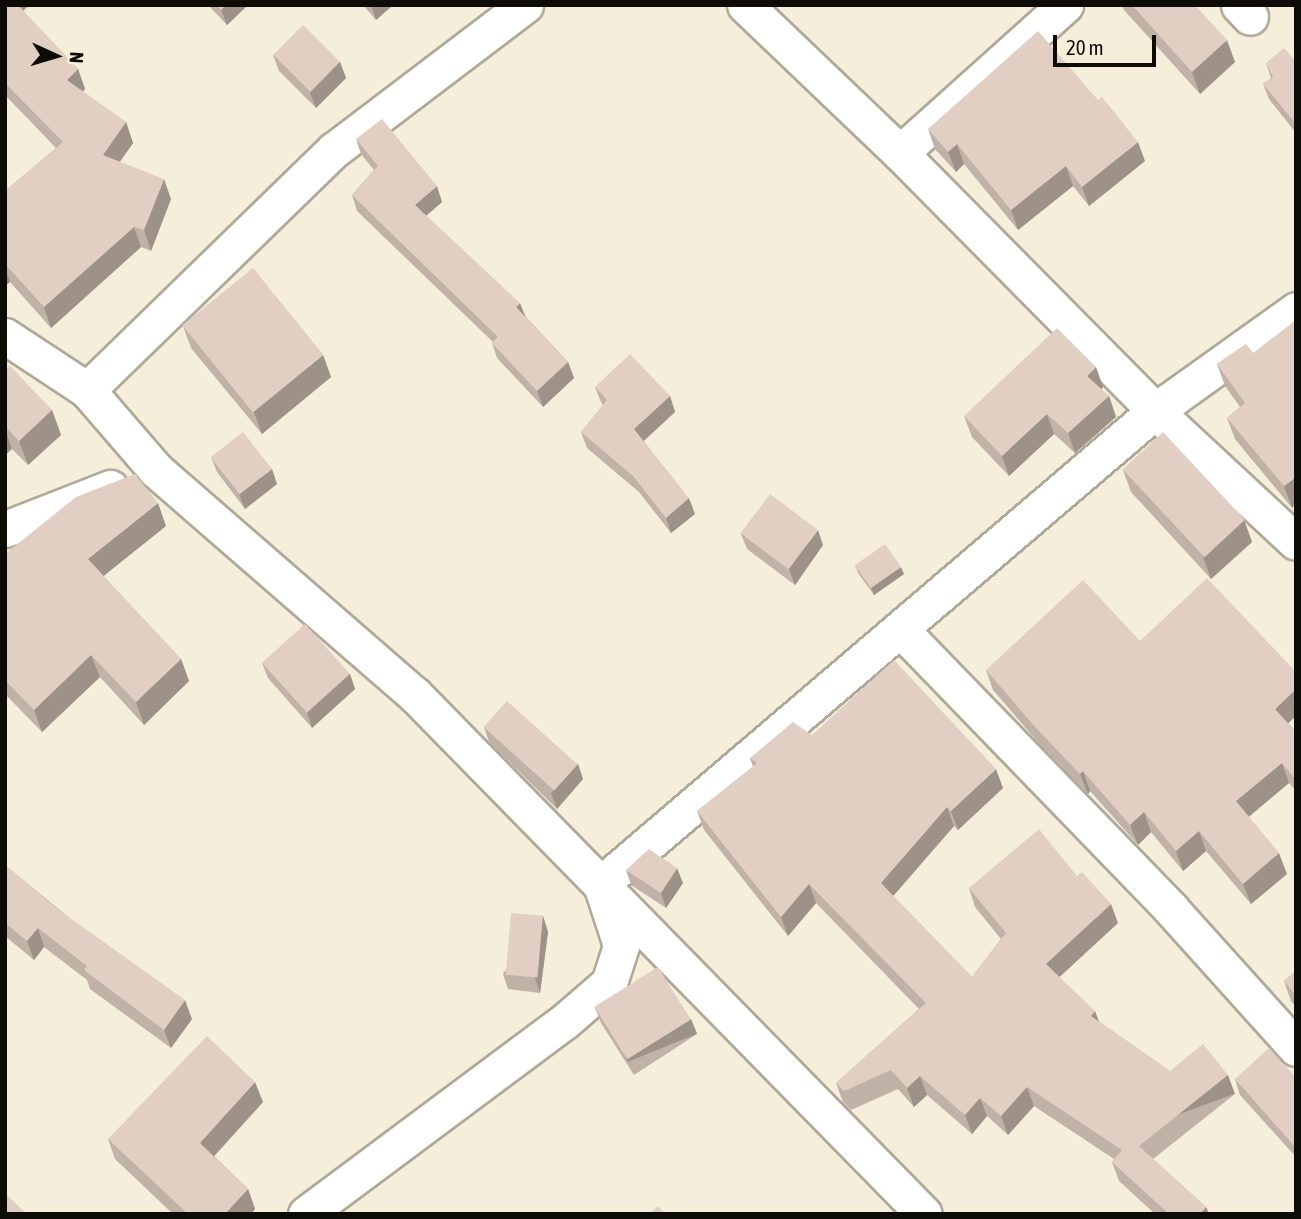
<!DOCTYPE html>
<style>
body{margin:0}
#map{position:relative;width:1301px;height:1219px;overflow:hidden;background:#f5eedb;font-family:"Asap Condensed",sans-serif}
div>[style]{position:absolute}
[style*='--x']{left:calc(var(--x)*1px);top:calc(var(--y)*1px);width:calc(var(--w)*1px);rotate:calc(var(--a)*1deg)}
.roads{filter:drop-shadow(2px 0 #afa997) drop-shadow(-2px 0 #afa997) drop-shadow(0 2px #afa997) drop-shadow(0 -2px #afa997)}
.street>*{height:35px;margin:-17.5px;padding:0 17.5px;transform-origin:17.5px;border-radius:17.5px;background:#fff}
.wall>*{inset:0;background:#c1b2a7}
.shaded-wall>*{inset:0;background:#9d9188;transform-origin:0 0}
.building>*{inset:0;background:#e0cfc2;transform-origin:0 0}
span{translate:-50% -50%;white-space:nowrap;text-align:center;line-height:1.15;-webkit-text-stroke:5px #f5eedb;paint-order:stroke}
.frame{position:absolute;inset:0;border:7px solid #0e0c06;pointer-events:none}
.north{position:absolute;left:21px;top:21px;width:70px;height:70px;-webkit-text-stroke:5px #f5eedb;paint-order:stroke;rotate:94deg;font-size:19px;font-weight:700;line-height:28px;text-align:center;color:#0e0c06}
.north::after{content:'';display:block;margin:auto;width:24px;height:32px;background:#0e0c06;clip-path:polygon(50% 0,100% 100%,50% 72%,0 100%)}
.scale{position:absolute;left:1053px;top:35px;width:103px;height:32px;box-sizing:border-box;border:4px solid #0e0c06;border-top:0;padding-left:9px;font-size:21px;line-height:24px;white-space:nowrap;color:#0e0c06;-webkit-text-stroke:5px #f5eedb;paint-order:stroke}
</style>
<div id="map">
<div class="roads">
<div class="street">
<i style="--x:745;--y:5;--w:214;--a:43.7"></i>
<i style="--x:900;--y:153;--w:363;--a:45.3"></i>
<i style="--x:1155;--y:411;--w:192;--a:42.9"></i>
<i style="--x:1239;--y:5;--w:16;--a:47"></i>
<i style="--x:900;--y:153;--w:222;--a:-41.9"></i>
<i style="--x:5;--y:336;--w:98;--a:33.4"></i>
<i style="--x:87;--y:390;--w:106;--a:49.2"></i>
<i style="--x:156;--y:470;--w:342;--a:41"></i>
<i style="--x:414;--y:694;--w:728;--a:45.56"></i>
<i style="--x:87;--y:390;--w:344;--a:-44.2"></i>
<i style="--x:334;--y:150;--w:240;--a:-37.2"></i>
<i style="--x:5;--y:529;--w:113;--a:-21.3"></i>
<i style="--x:901;--y:630;--w:388;--a:45.9"></i>
<i style="--x:1171;--y:909;--w:187;--a:48"></i>
<i style="--x:306;--y:1214;--w:323;--a:-36.7"></i>
<i style="--x:565;--y:1021;--w:58;--a:-40.8"></i>
<i style="--x:609;--y:983;--w:40;--a:-72"></i>
<i style="--x:621;--y:945;--w:64;--a:-108.2"></i>
<i style="--x:601;--y:884;--w:728;--a:-40.49"></i>
<i style="--x:1155;--y:411;--w:173;--a:-35.6"></i>
</div>
</div>
<div class="wall">
<i style="clip-path:polygon(5px 5px,29px 5px,23px 11px,78px 69px,85px 89px,83px 92px,126px 122px,133px 143px,120px 162px,171px 199px,151px 251px,141px 247px,51px 328px,10px 282px,5px 286px,5px 191px,56px 148px,5px 95px)"></i>
<i style="clip-path:polygon(208px 5px,248px 5px,227px 25px)"></i>
<i style="clip-path:polygon(363px 5px,393px 5px,376px 20px)"></i>
<i style="clip-path:polygon(1122px 5px,1195px 5px,1235px 62px,1200px 94px,1124px 10px)"></i>
<i style="clip-path:polygon(273px 55px,340px 62px,346px 78px,316px 108px,279px 71px)"></i>
<i style="clip-path:polygon(1296px 62px,1296px 133px,1269px 99px,1263px 84px,1271px 78px,1266px 63px)"></i>
<i style="clip-path:polygon(928px 129px,1145px 161px,1089px 206px,1073px 186px,1018px 230px,964px 164px,956px 172px,935px 149px)"></i>
<i style="clip-path:polygon(356px 139px,442px 202px,426px 216px,525px 316px,568px 362px,574px 378px,543px 407px,497px 358px,492px 343px,493px 342px,357px 211px,352px 195px,374px 170px,361px 154px)"></i>
<i style="clip-path:polygon(183px 326px,323px 355px,331px 377px,262px 434px,191px 348px)"></i>
<i style="clip-path:polygon(1246px 344px,1292px 508px,1235px 439px,1227px 418px,1240px 407px,1225px 386px,1217px 364px)"></i>
<i style="clip-path:polygon(5px 370px,52px 410px,61px 435px,28px 465px,12px 449px,5px 455px)"></i>
<i style="clip-path:polygon(595px 387px,670px 396px,675px 412px,644px 441px,695px 514px,671px 533px,639px 492px,587px 448px,581px 432px,603px 405px,601px 402px)"></i>
<i style="clip-path:polygon(1103px 387px,1101px 390px,1109px 396px,1116px 417px,1075px 453px,1054px 434px,1009px 476px,972px 437px,964px 416px)"></i>
<i style="clip-path:polygon(211px 457px,277px 484px,245px 509px,217px 472px)"></i>
<i style="clip-path:polygon(1123px 470px,1244px 520px,1252px 542px,1211px 579px,1131px 492px)"></i>
<i style="clip-path:polygon(166px 526px,103px 576px,181px 659px,189px 681px,144px 725px,100px 677px,42px 732px,5px 694px,5px 554px)"></i>
<i style="clip-path:polygon(741px 534px,823px 545px,795px 585px,747px 549px)"></i>
<i style="clip-path:polygon(855px 565px,904px 574px,874px 595px,858px 573px)"></i>
<i style="clip-path:polygon(1140px 641px,1288px 723px,1296px 732px,1296px 791px,1289px 783px,1249px 817px,1287px 874px,1251px 904px,1206px 851px,1183px 871px,1151px 832px,1138px 845px,1090px 791px,1088px 794px,1043px 748px,993px 690px,986px 670px)"></i>
<i style="clip-path:polygon(262px 663px,350px 674px,355px 689px,312px 728px,268px 678px)"></i>
<i style="clip-path:polygon(484px 727px,578px 764px,583px 779px,557px 809px,489px 742px)"></i>
<i style="clip-path:polygon(812px 735px,1003px 788px,958px 830px,954px 826px,893px 896px,972px 977px,1001px 939px,975px 907px,969px 888px,1118px 923px,1059px 977px,1098px 1021px,1170px 1071px,1235px 1094px,1153px 1159px,1206px 1207px,1209px 1214px,1155px 1214px,1119px 1181px,1112px 1162px,1114px 1159px,1034px 1106px,1008px 1135px,987px 1116px,972px 1134px,927px 1095px,914px 1107px,898px 1089px,851px 1110px,843px 1102px,836px 1083px,919px 1009px,816px 903px,788px 936px,704px 830px,697px 811px,753px 767px,750px 758px)"></i>
<i style="clip-path:polygon(5px 865px,192px 1019px,171px 1048px,90px 989px,87px 980px,44px 947px,34px 960px,5px 936px)"></i>
<i style="clip-path:polygon(626px 870px,683px 883px,666px 908px,631px 885px)"></i>
<i style="clip-path:polygon(543px 916px,548px 932px,540px 993px,508px 989px,503px 974px)"></i>
<i style="clip-path:polygon(1296px 971px,1296px 1007px,1291px 1001px,1284px 981px)"></i>
<i style="clip-path:polygon(595px 1008px,691px 1019px,697px 1034px,634px 1075px,601px 1023px)"></i>
<i style="clip-path:polygon(1296px 1078px,1296px 1157px,1240px 1095px,1235px 1079px)"></i>
<i style="clip-path:polygon(263px 1102px,214px 1156px,248px 1189px,255px 1209px,251px 1214px,173px 1214px,115px 1159px,108px 1139px)"></i>
</div>
<div class="shaded-wall">
<i style="clip-path:polygon(13px 5px,29px 5px,17px 17px)"></i>
<i style="clip-path:polygon(226px 5px,248px 5px,227px 25px,221px 10px)"></i>
<i style="clip-path:polygon(371px 5px,393px 5px,376px 20px)"></i>
<i style="clip-path:polygon(1227px 40px,1235px 62px,1200px 94px,1192px 72px)"></i>
<i style="clip-path:polygon(340px 62px,346px 78px,316px 108px,310px 93px)"></i>
<i style="clip-path:polygon(78px 69px,85px 89px,74px 100px,67px 80px)"></i>
<i style="clip-path:polygon(126px 122px,133px 143px,110px 175px,103px 155px)"></i>
<i style="clip-path:polygon(1138px 142px,1145px 161px,1089px 206px,1082px 187px)"></i>
<i style="clip-path:polygon(957px 144px,964px 164px,956px 172px,948px 152px)"></i>
<i style="clip-path:polygon(1066px 166px,1073px 186px,1018px 230px,1011px 210px)"></i>
<i style="clip-path:polygon(164px 179px,171px 199px,151px 251px,144px 230px)"></i>
<i style="clip-path:polygon(437px 186px,442px 202px,420px 221px,415px 205px)"></i>
<i style="clip-path:polygon(134px 227px,141px 247px,51px 328px,44px 307px)"></i>
<i style="clip-path:polygon(5px 268px,10px 282px,5px 286px)"></i>
<i style="clip-path:polygon(520px 303px,526px 318px,516px 307px)"></i>
<i style="clip-path:polygon(323px 355px,331px 377px,262px 434px,254px 412px)"></i>
<i style="clip-path:polygon(568px 362px,574px 378px,543px 407px,537px 391px)"></i>
<i style="clip-path:polygon(1096px 367px,1103px 387px,1094px 396px,1087px 376px)"></i>
<i style="clip-path:polygon(670px 396px,675px 412px,640px 444px,634px 429px)"></i>
<i style="clip-path:polygon(1109px 396px,1116px 417px,1075px 453px,1068px 433px)"></i>
<i style="clip-path:polygon(52px 410px,61px 435px,28px 465px,19px 441px)"></i>
<i style="clip-path:polygon(1047px 414px,1054px 434px,1009px 476px,1002px 456px)"></i>
<i style="clip-path:polygon(5px 429px,12px 449px,5px 455px)"></i>
<i style="clip-path:polygon(272px 469px,277px 484px,245px 509px,239px 494px)"></i>
<i style="clip-path:polygon(1296px 477px,1296px 504px,1292px 508px,1284px 486px)"></i>
<i style="clip-path:polygon(689px 498px,695px 514px,671px 533px,666px 518px)"></i>
<i style="clip-path:polygon(158px 503px,166px 526px,96px 582px,88px 559px)"></i>
<i style="clip-path:polygon(1244px 520px,1252px 542px,1211px 579px,1203px 557px)"></i>
<i style="clip-path:polygon(818px 530px,823px 545px,795px 585px,789px 569px)"></i>
<i style="clip-path:polygon(901px 567px,904px 574px,874px 595px,871px 587px)"></i>
<i style="clip-path:polygon(91px 655px,100px 677px,42px 732px,34px 710px)"></i>
<i style="clip-path:polygon(181px 659px,189px 681px,144px 725px,136px 702px)"></i>
<i style="clip-path:polygon(350px 674px,355px 689px,312px 728px,307px 713px)"></i>
<i style="clip-path:polygon(1296px 689px,1296px 716px,1282px 729px,1275px 709px)"></i>
<i style="clip-path:polygon(1282px 763px,1289px 783px,1243px 821px,1236px 801px)"></i>
<i style="clip-path:polygon(578px 764px,583px 779px,557px 809px,551px 793px)"></i>
<i style="clip-path:polygon(996px 769px,1003px 788px,958px 830px,951px 811px)"></i>
<i style="clip-path:polygon(1083px 771px,1090px 791px,1088px 794px,1080px 774px)"></i>
<i style="clip-path:polygon(947px 807px,954px 826px,888px 902px,881px 883px)"></i>
<i style="clip-path:polygon(1144px 812px,1151px 832px,1138px 845px,1130px 825px)"></i>
<i style="clip-path:polygon(1199px 831px,1206px 851px,1183px 871px,1176px 851px)"></i>
<i style="clip-path:polygon(1279px 853px,1287px 874px,1251px 904px,1243px 884px)"></i>
<i style="clip-path:polygon(677px 868px,683px 883px,666px 908px,661px 893px)"></i>
<i style="clip-path:polygon(809px 884px,816px 903px,788px 936px,781px 917px)"></i>
<i style="clip-path:polygon(1111px 904px,1118px 923px,1053px 983px,1046px 964px)"></i>
<i style="clip-path:polygon(543px 916px,548px 932px,540px 993px,535px 978px)"></i>
<i style="clip-path:polygon(38px 928px,44px 947px,34px 960px,27px 941px)"></i>
<i style="clip-path:polygon(185px 1000px,192px 1019px,171px 1048px,164px 1030px)"></i>
<i style="clip-path:polygon(1095px 1011px,1102px 1030px,1091px 1016px)"></i>
<i style="left:691px;top:1019px;width:16px;height:75px;rotate:68deg"></i>
<i style="left:1228px;top:1075px;width:20px;height:114px;rotate:70deg"></i>
<i style="clip-path:polygon(920px 1076px,927px 1095px,914px 1107px,907px 1088px)"></i>
<i style="clip-path:polygon(255px 1082px,263px 1102px,207px 1164px,200px 1143px)"></i>
<i style="clip-path:polygon(1027px 1087px,1034px 1106px,1008px 1135px,1001px 1116px)"></i>
<i style="clip-path:polygon(980px 1098px,987px 1116px,972px 1134px,965px 1115px)"></i>
<i style="clip-path:polygon(248px 1189px,255px 1209px,251px 1214px,225px 1214px)"></i>
<i style="clip-path:polygon(1206px 1207px,1209px 1214px,1200px 1214px)"></i>
</div>
<div class="building">
<i style="clip-path:polygon(5px 5px,18px 5px,78px 69px,67px 80px,126px 122px,103px 155px,164px 179px,144px 230px,134px 227px,44px 307px,5px 264px,5px 191px,63px 142px,5px 83px)"></i>
<i style="clip-path:polygon(217px 5px,226px 5px,221px 10px)"></i>
<i style="clip-path:polygon(1132px 5px,1195px 5px,1227px 40px,1192px 72px)"></i>
<i style="left:303px;top:25px;width:52px;height:42px;rotate:45deg"></i>
<i style="clip-path:polygon(1038px 31px,1098px 100px,1102px 97px,1138px 142px,1082px 187px,1066px 166px,1011px 210px,957px 144px,948px 152px,928px 129px)"></i>
<i style="clip-path:polygon(1284px 48px,1296px 62px,1296px 124px,1263px 84px,1273px 77px,1266px 63px)"></i>
<i style="clip-path:polygon(382px 119px,437px 186px,415px 205px,520px 303px,516px 307px,568px 362px,537px 391px,492px 343px,498px 337px,352px 195px,378px 166px,356px 139px)"></i>
<i style="left:253px;top:268px;width:112px;height:91px;rotate:51deg"></i>
<i style="clip-path:polygon(1296px 320px,1296px 477px,1284px 486px,1227px 418px,1245px 403px,1217px 364px,1246px 344px,1253px 353px)"></i>
<i style="clip-path:polygon(1057px 328px,1096px 367px,1087px 376px,1109px 396px,1068px 433px,1047px 414px,1002px 456px,964px 416px)"></i>
<i style="clip-path:polygon(630px 354px,670px 396px,634px 429px,689px 498px,666px 518px,633px 476px,581px 432px,607px 400px,595px 387px)"></i>
<i style="clip-path:polygon(10px 366px,52px 410px,19px 441px,5px 426px,5px 370px)"></i>
<i style="left:243px;top:432px;width:47px;height:41px;rotate:52deg"></i>
<i style="left:1163px;top:432px;width:120px;height:55px;rotate:47deg"></i>
<i style="clip-path:polygon(135px 474px,158px 503px,88px 559px,181px 659px,136px 702px,91px 655px,34px 710px,5px 680px,5px 554px,76px 497px)"></i>
<i style="left:770px;top:494px;width:60px;height:49px;rotate:37deg"></i>
<i style="left:885px;top:544px;width:28px;height:37px;rotate:55deg"></i>
<i style="clip-path:polygon(1207px 578px,1296px 672px,1296px 689px,1275px 709px,1296px 732px,1296px 780px,1282px 763px,1236px 801px,1279px 853px,1243px 884px,1199px 831px,1176px 851px,1144px 812px,1130px 825px,1083px 771px,1080px 774px,1036px 728px,986px 670px,1083px 580px,1140px 641px)"></i>
<i style="left:305px;top:624px;width:67px;height:58px;rotate:48deg"></i>
<i style="clip-path:polygon(894px 660px,996px 769px,951px 811px,947px 807px,881px 883px,972px 977px,1006px 933px,969px 888px,1039px 829px,1077px 876px,1082px 872px,1111px 904px,1046px 964px,1095px 1011px,1091px 1016px,1170px 1071px,1203px 1044px,1228px 1075px,1139px 1146px,1206px 1207px,1200px 1214px,1169px 1214px,1112px 1162px,1122px 1150px,1027px 1087px,1001px 1116px,980px 1098px,965px 1115px,920px 1076px,907px 1088px,891px 1070px,844px 1091px,836px 1083px,926px 1003px,809px 884px,781px 917px,697px 811px,757px 763px,750px 758px,793px 722px,812px 735px)"></i>
<i style="left:507px;top:701px;width:95px;height:35px;rotate:42deg"></i>
<i style="clip-path:polygon(649px 849px,677px 868px,661px 893px,626px 870px)"></i>
<i style="clip-path:polygon(5px 865px,56px 908px,185px 1000px,164px 1030px,84px 970px,87px 966px,38px 928px,27px 941px,5px 923px)"></i>
<i style="left:511px;top:913px;width:32px;height:62px;rotate:5deg"></i>
<i style="left:658px;top:967px;width:62px;height:75px;rotate:58deg"></i>
<i style="clip-path:polygon(1296px 971px,1296px 996px,1284px 981px)"></i>
<i style="clip-path:polygon(207px 1036px,255px 1082px,200px 1143px,248px 1189px,225px 1214px,188px 1214px,108px 1139px)"></i>
<i style="clip-path:polygon(1269px 1048px,1296px 1078px,1296px 1148px,1235px 1079px)"></i>
<i style="clip-path:polygon(8px 1196px,27px 1214px,5px 1214px,5px 1199px)"></i>
<i style="clip-path:polygon(658px 1206px,665px 1214px,650px 1214px)"></i>
</div>
<div class="frame"></div>
<div class="north">N</div>
<div class="scale">20 m</div>
</div>
